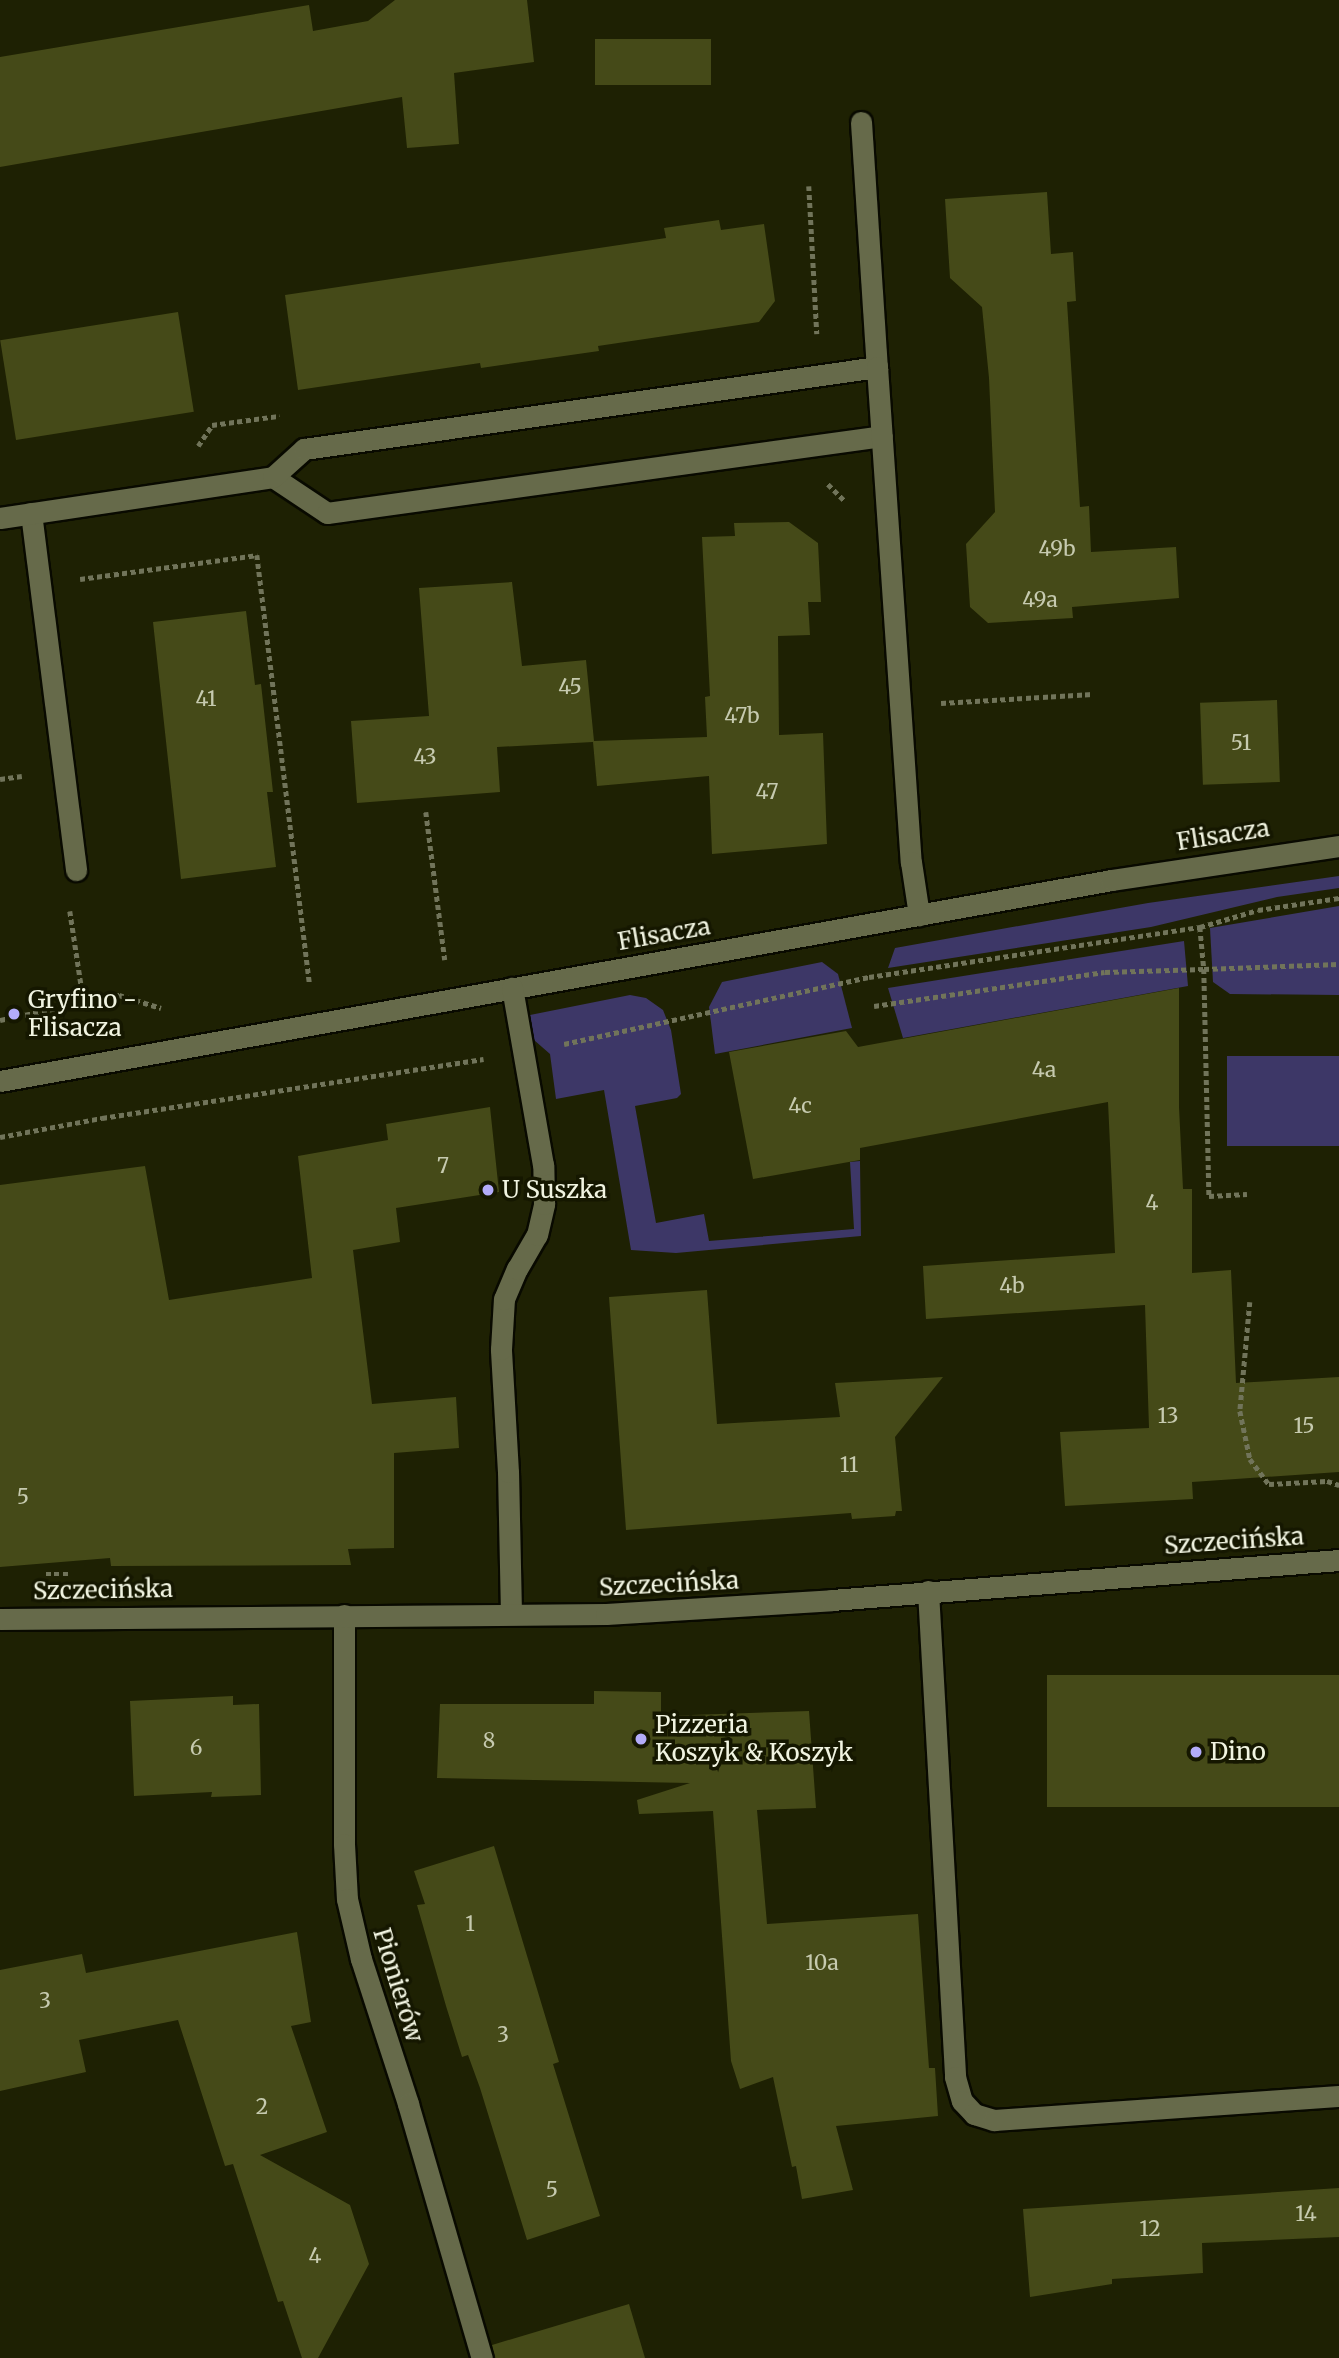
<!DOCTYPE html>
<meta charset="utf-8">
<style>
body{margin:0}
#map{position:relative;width:1339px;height:2358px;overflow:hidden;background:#1e2103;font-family:Merriweather,serif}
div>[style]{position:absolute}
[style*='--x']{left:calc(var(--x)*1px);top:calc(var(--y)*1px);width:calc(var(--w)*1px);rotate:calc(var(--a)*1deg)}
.green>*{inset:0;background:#3d3767;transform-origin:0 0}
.building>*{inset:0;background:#454a18;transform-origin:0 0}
.path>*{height:4.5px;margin-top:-2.25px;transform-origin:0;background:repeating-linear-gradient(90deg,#71745a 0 5px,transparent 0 8.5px)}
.roads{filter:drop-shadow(2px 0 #090a00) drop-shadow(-2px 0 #090a00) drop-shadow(0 2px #090a00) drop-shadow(0 -2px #090a00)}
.minor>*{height:21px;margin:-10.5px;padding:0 10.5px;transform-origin:10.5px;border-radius:10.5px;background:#666a4a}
.dots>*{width:19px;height:19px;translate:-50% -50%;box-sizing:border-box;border:4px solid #151700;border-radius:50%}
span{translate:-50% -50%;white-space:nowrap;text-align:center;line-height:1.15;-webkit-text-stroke:7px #151700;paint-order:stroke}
.number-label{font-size:21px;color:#c6caaf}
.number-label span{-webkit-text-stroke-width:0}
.street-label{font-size:24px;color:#f1f4e1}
.poi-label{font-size:24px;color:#f1f4e1}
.left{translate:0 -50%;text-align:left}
</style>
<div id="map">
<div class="green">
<i style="clip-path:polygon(1339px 876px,1339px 888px,1277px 897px,1151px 927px,888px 968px,895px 948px,1148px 903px)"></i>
<i style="clip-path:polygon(1339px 906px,1339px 995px,1230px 994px,1213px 982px,1210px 928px)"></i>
<i style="clip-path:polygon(1184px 941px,1188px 986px,903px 1038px,888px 988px)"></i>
<i style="clip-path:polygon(822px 962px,838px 974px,852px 1028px,715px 1054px,709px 1007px,722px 982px)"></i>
<i style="clip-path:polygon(630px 995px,646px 998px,663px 1010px,671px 1030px,681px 1094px,677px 1098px,635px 1106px,656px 1223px,704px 1214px,709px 1241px,854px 1229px,850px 1162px,860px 1161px,861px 1236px,676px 1253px,631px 1250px,604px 1090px,556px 1099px,550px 1054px,534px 1040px,530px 1015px)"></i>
<i style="left:1339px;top:1056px;width:90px;height:112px;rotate:90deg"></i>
</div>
<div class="building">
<i style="clip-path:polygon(395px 0,527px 0,534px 62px,454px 73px,459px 144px,407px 148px,402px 97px,0 167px,0 57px,309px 5px,313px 31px,368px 21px)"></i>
<i style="left:595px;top:39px;width:116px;height:46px"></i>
<i style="clip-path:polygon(1047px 192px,1051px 254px,1073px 252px,1076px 301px,1067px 302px,1080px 507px,1089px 506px,1091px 552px,1176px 547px,1179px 598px,1072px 607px,1073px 618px,988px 623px,970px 607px,966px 544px,995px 512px,989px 378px,982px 307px,950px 278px,945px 199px)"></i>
<i style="clip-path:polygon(719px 220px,721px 230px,764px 224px,775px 301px,759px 322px,598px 346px,599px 351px,481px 368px,480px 363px,298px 390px,285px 295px,666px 238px,664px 228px)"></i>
<i style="left:178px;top:312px;width:101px;height:180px;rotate:81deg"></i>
<i style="clip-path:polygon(789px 522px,818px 543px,821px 602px,808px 602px,810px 635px,778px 636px,779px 735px,823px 733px,827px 844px,712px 854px,709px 776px,597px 786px,593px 742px,497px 747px,500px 792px,357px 803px,351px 721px,429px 716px,419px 588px,512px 582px,522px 666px,586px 660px,594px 741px,707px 737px,705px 697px,710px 696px,702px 537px,735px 536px,734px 523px)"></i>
<i style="clip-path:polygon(246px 611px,255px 685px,261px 684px,273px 792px,267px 792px,276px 867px,181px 879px,153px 622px)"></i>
<i style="left:1277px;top:700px;width:82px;height:77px;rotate:88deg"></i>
<i style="clip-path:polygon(1179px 988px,1179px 1107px,1183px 1189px,1192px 1189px,1192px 1273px,1231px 1270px,1236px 1383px,1339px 1377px,1339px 1472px,1192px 1482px,1193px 1499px,1065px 1506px,1060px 1432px,1149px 1428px,1145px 1305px,926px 1319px,923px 1266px,1115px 1253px,1108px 1102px,860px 1148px,860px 1160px,753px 1179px,729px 1052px,846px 1031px,858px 1047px)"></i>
<i style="clip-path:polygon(490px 1107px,499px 1192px,396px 1208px,400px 1242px,353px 1250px,372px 1404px,456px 1397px,459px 1448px,394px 1453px,394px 1548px,348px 1549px,351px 1565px,111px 1566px,110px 1558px,0 1567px,0 1185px,145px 1166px,169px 1300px,312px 1278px,298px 1156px,388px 1140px,386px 1124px)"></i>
<i style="clip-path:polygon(707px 1290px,717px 1424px,840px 1417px,835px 1383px,943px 1377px,895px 1437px,902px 1511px,896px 1511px,895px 1516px,852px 1519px,851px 1513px,626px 1530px,609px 1297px)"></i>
<i style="left:1339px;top:1675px;width:132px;height:292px;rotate:90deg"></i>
<i style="clip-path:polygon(594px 1691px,661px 1692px,661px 1716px,809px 1711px,816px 1808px,757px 1810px,767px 1924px,918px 1914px,929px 2068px,935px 2068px,938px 2116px,836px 2126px,853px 2190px,802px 2199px,796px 2166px,792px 2167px,773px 2077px,740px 2089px,731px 2061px,713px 1811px,639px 1814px,637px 1800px,690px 1783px,437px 1778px,440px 1704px,594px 1704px)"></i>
<i style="clip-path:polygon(233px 1696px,233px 1705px,259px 1704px,261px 1795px,211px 1797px,212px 1792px,134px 1796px,130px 1701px)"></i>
<i style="clip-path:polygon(494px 1846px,559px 2062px,553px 2064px,600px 2216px,527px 2240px,480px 2088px,468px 2055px,462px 2057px,446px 2006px,417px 1905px,425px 1904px,414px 1871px)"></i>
<i style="clip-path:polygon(297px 1932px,311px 2022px,291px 2026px,327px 2132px,260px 2155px,350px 2205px,369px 2264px,318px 2358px,302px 2358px,283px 2301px,278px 2302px,233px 2164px,225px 2166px,178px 2020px,79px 2040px,86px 2072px,0 2091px,0 1970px,82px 1954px,86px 1973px)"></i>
<i style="clip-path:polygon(1339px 2188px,1339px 2237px,1202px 2243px,1203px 2273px,1112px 2279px,1112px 2284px,1030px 2297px,1023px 2209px)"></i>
<i style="clip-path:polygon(629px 2304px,645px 2358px,495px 2358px,492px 2345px)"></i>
</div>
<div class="path">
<i style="--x:809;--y:186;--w:148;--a:86.9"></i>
<i style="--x:198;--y:446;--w:25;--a:-56"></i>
<i style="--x:212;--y:425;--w:68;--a:-7.7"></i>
<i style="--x:828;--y:484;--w:23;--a:45"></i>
<i style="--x:80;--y:579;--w:179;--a:-7.7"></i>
<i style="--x:257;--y:555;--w:432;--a:83"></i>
<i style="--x:941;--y:703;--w:152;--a:-3.4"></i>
<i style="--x:0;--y:779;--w:22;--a:-8"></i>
<i style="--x:426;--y:812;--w:149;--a:82.7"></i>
<i style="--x:70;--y:911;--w:94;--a:81.4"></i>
<i style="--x:1200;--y:927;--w:42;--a:84.6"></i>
<i style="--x:1204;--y:969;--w:135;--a:-2.1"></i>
<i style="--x:874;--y:1006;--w:233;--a:-8.4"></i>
<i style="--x:1105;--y:972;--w:99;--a:-1.7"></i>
<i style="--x:1204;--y:969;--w:227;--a:88.7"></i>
<i style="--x:1209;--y:1196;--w:38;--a:-3"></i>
<i style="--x:0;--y:1020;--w:122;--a:-11.9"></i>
<i style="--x:119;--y:995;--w:44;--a:17.2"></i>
<i style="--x:564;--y:1044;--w:312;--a:-12.4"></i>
<i style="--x:869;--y:977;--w:335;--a:-8.6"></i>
<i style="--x:1200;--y:927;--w:60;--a:-16.3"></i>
<i style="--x:1258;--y:910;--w:82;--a:-8.4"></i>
<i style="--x:0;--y:1137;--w:104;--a:-10.6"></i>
<i style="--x:102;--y:1118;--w:386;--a:-8.8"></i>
<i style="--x:1250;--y:1302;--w:109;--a:95.2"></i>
<i style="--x:1240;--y:1411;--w:49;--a:78.2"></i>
<i style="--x:1250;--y:1459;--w:31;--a:53"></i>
<i style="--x:1269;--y:1484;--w:58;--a:-3"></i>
<i style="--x:1327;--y:1481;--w:13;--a:18"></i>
<i style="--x:46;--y:1574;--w:23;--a:0"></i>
</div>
<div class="roads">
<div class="minor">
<i style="--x:861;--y:122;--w:246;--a:86.3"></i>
<i style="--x:273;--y:477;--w:65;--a:33.7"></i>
<i style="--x:327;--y:513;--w:560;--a:-7.9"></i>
<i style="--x:31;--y:513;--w:360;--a:82.8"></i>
<i style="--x:0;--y:518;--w:276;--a:-8.5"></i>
<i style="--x:273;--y:477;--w:42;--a:-42.1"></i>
<i style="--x:304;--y:449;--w:579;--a:-8.14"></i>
<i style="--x:877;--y:367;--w:496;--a:86.1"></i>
<i style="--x:911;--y:862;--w:54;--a:81.4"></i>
<i style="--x:0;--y:1081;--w:1129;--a:-10.25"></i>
<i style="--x:1111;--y:880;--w:231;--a:-8.5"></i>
<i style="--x:928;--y:1591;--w:487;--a:86.8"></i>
<i style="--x:955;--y:2077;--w:25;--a:74"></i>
<i style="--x:962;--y:2101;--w:18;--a:47"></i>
<i style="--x:974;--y:2114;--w:21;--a:17"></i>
<i style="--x:994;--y:2120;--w:346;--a:-4"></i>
<i style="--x:511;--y:1614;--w:142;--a:-91.2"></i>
<i style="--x:508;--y:1472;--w:123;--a:-93.3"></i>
<i style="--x:501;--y:1349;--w:50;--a:-86.6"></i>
<i style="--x:504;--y:1299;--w:33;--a:-67"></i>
<i style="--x:517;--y:1269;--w:39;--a:-60"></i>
<i style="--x:537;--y:1235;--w:32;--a:-77"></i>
<i style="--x:544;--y:1204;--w:39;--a:-91"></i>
<i style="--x:543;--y:1165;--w:180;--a:-99.9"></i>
<i style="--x:344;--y:1615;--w:229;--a:90"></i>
<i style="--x:344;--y:1844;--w:55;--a:86.9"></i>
<i style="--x:347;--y:1899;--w:62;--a:76.9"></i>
<i style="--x:361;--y:1959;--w:152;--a:72"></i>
<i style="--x:408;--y:2104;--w:265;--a:73.8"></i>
<i style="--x:0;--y:1619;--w:606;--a:-0.47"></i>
<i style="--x:606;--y:1614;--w:226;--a:-3.5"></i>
<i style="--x:832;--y:1600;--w:509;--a:-4.51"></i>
</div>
</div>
<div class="dots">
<i style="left:14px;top:1014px;background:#b3acf9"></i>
<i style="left:488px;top:1190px;background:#b3acf9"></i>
<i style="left:641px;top:1739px;background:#b3acf9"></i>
<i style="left:1196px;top:1752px;background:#b3acf9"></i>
</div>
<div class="number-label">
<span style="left:1057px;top:549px">49b</span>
<span style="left:1040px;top:600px">49a</span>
<span style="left:570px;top:687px">45</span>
<span style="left:206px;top:699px">41</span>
<span style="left:742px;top:716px">47b</span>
<span style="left:1241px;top:743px">51</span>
<span style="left:425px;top:757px">43</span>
<span style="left:767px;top:792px">47</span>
<span style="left:1044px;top:1070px">4a</span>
<span style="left:800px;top:1106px">4c</span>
<span style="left:443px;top:1166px">7</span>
<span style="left:1152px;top:1203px">4</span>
<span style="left:1012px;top:1286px">4b</span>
<span style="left:1168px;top:1416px">13</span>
<span style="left:1304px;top:1426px">15</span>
<span style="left:849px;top:1465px">11</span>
<span style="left:23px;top:1497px">5</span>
<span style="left:489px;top:1741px">8</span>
<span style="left:196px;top:1748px">6</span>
<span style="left:470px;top:1924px">1</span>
<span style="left:822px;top:1963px">10a</span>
<span style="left:45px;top:2001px">3</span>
<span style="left:503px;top:2035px">3</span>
<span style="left:262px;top:2107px">2</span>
<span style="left:552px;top:2190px">5</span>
<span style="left:1306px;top:2214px">14</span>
<span style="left:1150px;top:2229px">12</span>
<span style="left:315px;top:2256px">4</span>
</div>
<div class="street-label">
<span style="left:1223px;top:835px;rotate:-9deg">Flisacza</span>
<span style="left:664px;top:934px;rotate:-10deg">Flisacza</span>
<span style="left:1234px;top:1541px;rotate:-4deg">Szczecińska</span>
<span style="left:669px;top:1584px;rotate:-3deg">Szczecińska</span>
<span style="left:103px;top:1590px;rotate:-1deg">Szczecińska</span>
<span style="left:398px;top:1985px;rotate:73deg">Pionierów</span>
</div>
<div class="poi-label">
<span class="left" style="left:28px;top:1014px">Gryfino -<br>Flisacza</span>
<span class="left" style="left:502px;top:1190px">U Suszka</span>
<span class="left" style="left:655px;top:1739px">Pizzeria<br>Koszyk &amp; Koszyk</span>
<span class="left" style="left:1210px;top:1752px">Dino</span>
</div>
</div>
